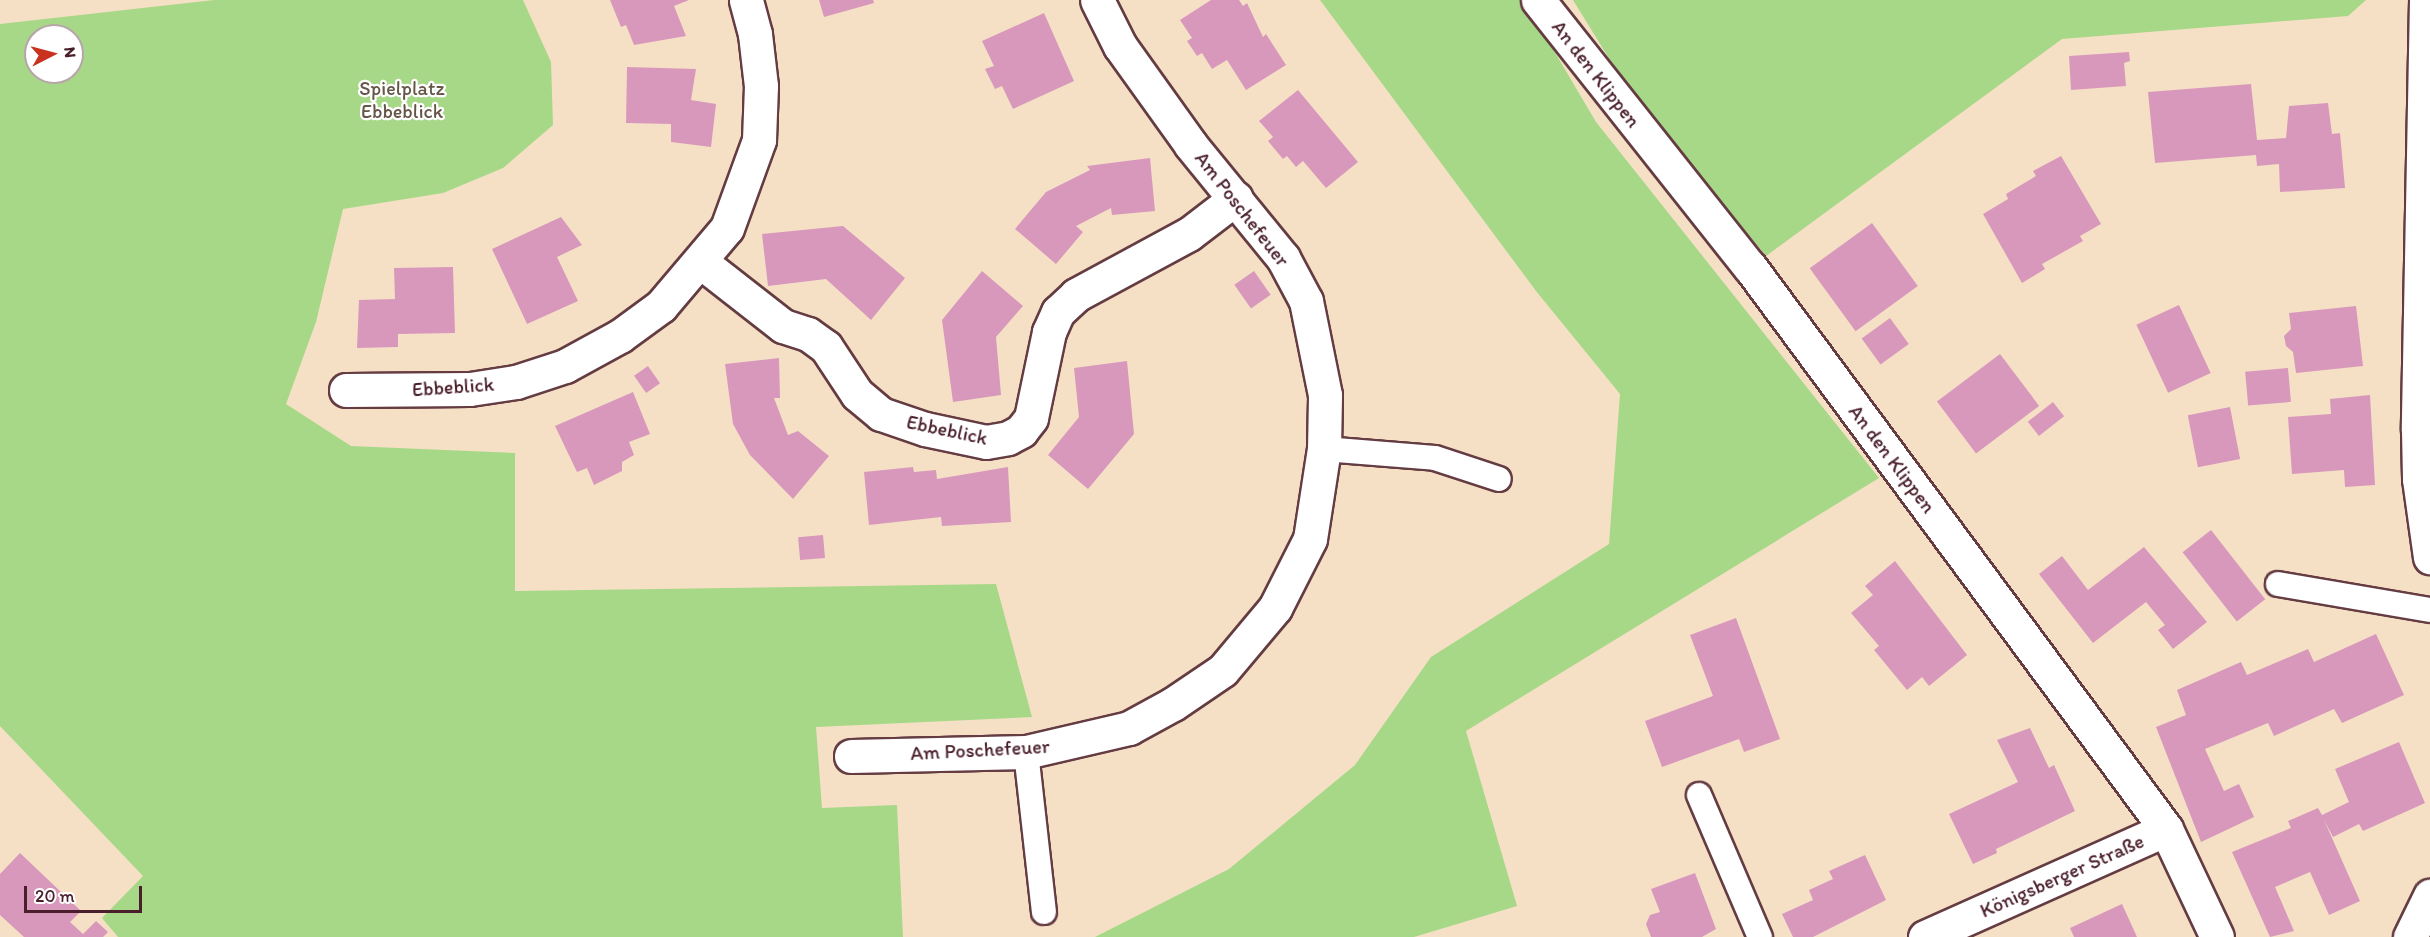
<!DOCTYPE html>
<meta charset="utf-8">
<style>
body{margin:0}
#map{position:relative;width:2430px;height:937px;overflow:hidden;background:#f5e0c6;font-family:Itim,sans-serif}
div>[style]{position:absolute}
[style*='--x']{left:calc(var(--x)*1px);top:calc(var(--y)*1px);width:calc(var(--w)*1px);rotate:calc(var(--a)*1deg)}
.green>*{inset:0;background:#a7d887}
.building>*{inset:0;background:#d898bc;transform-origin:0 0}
.roads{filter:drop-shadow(2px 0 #643c42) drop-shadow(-2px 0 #643c42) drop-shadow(0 2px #643c42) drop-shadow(0 -2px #643c42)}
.lane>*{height:24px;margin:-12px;padding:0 12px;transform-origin:12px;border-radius:12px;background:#fff}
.street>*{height:33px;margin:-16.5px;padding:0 16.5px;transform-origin:16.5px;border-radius:16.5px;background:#fff}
span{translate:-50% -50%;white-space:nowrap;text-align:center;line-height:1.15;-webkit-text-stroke:4.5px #fff;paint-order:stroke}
.street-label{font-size:20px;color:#4a1f2b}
.park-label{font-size:20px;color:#665647}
.north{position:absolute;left:24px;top:24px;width:60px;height:60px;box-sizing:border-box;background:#fff;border:2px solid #b7a5aa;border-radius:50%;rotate:84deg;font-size:16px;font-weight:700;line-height:24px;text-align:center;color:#4a1f2b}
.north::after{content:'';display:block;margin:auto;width:21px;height:27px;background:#c8321e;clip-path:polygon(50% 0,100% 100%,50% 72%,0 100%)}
.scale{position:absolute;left:24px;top:886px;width:118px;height:27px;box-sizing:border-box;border:3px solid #4a1f2b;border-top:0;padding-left:8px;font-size:18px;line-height:21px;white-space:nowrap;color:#4a1f2b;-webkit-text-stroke:4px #fff;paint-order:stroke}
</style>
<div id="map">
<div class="green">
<i style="clip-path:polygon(evenodd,214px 0,523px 0,551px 62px,553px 125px,503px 168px,443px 193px,343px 209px,316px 322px,286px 404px,351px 446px,515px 453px,515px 591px,996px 584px,1032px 717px,816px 727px,822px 808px,897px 805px,903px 937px,118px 937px,102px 918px,143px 876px,0 726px,0 24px,214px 0,36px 36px,72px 36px,72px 72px,36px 72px,36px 36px)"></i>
<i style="clip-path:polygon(1320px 0,1524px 0,1596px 122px,1879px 478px,1466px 731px,1517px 906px,1414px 937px,1095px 937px,1229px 869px,1355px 765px,1431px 657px,1609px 544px,1620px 394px,1536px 291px)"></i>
<i style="clip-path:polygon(1573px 0,2366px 0,2348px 16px,2062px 39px,1766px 256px,1626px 86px)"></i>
</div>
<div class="building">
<i style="clip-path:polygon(610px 0,689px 0,674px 6px,686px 36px,634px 45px,626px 25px,621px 27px)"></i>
<i style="clip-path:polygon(819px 0,873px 0,874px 3px,824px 17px)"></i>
<i style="clip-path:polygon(1211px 0,1239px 0,1243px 6px,1247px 3px,1263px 37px,1266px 34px,1286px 65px,1246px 90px,1227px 60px,1212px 69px,1202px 53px,1197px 56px,1187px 41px,1192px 38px,1180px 20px)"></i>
<i style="clip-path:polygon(1044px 13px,1074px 81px,1013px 109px,1002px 86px,995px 89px,985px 69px,994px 66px,982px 41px)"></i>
<i style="clip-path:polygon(2129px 52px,2130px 61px,2124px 63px,2126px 86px,2071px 90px,2069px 56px)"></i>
<i style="clip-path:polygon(627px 67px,696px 69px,691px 100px,716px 104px,711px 147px,671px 142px,671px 124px,626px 123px)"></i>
<i style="clip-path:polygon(2251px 84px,2257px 140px,2286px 138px,2289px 106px,2328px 103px,2332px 134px,2340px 133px,2345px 188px,2280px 192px,2279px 164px,2257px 166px,2256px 155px,2155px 163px,2148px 92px)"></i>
<i style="clip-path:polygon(1298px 90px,1358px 162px,1326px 188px,1303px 161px,1296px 167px,1287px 156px,1283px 159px,1268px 141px,1273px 137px,1259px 121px)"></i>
<i style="clip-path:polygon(2061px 156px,2101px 224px,2080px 236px,2083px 241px,2042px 264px,2045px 269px,2022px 283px,1983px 214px,2008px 199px,2006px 194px,2036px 176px,2033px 171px)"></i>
<i style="clip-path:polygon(1150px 158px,1155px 211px,1112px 215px,1111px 208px,1076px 226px,1083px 232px,1056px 264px,1015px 229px,1046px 192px,1090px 170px,1087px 166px)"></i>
<i style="clip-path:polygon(561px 217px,582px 245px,557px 257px,578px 301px,527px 324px,492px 249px)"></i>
<i style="left:1872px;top:223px;width:78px;height:77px;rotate:54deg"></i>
<i style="clip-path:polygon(843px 226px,905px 278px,871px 320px,826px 279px,768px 286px,762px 234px)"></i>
<i style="clip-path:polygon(453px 267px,455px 333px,398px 334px,398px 347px,357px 348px,359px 300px,395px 299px,394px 268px)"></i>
<i style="clip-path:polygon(982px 271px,1023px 306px,996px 337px,1001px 395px,953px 402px,942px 320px)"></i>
<i style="left:1254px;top:271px;width:29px;height:24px;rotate:55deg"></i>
<i style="left:2179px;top:305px;width:75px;height:47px;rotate:65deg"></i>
<i style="clip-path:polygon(2356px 306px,2363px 366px,2296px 373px,2293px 352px,2286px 346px,2284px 336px,2291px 329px,2289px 313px)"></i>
<i style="left:1890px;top:318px;width:32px;height:35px;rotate:54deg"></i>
<i style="left:2000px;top:354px;width:65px;height:79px;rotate:53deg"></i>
<i style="clip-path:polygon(779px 358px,780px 398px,774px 398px,788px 435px,798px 431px,829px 456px,793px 499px,750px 455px,733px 424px,725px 364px)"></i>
<i style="clip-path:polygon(1127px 361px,1134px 434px,1088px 489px,1048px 455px,1079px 417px,1074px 368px)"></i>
<i style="left:648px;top:366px;width:21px;height:17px;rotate:55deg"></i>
<i style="left:2288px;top:368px;width:34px;height:43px;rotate:85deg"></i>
<i style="clip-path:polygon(633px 392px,650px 434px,629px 442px,634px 455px,622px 462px,622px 471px,594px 485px,587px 468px,577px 472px,555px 426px)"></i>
<i style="clip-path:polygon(2370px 395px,2375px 485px,2345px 487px,2344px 470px,2292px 474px,2288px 417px,2331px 414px,2330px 399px)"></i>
<i style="left:2053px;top:402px;width:18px;height:32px;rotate:52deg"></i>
<i style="left:2230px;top:407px;width:53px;height:43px;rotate:79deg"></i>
<i style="clip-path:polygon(913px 467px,914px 472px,936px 470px,937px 479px,1008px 467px,1011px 522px,942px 526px,941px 517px,869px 525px,864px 472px)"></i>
<i style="left:2211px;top:530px;width:88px;height:36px;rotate:52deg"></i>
<i style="left:823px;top:535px;width:23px;height:25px;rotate:85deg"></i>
<i style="clip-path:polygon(2144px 547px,2207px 622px,2173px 649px,2158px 630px,2165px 625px,2146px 602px,2093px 643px,2039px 574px,2062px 556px,2088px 590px)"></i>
<i style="clip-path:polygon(1895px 561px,1967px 655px,1929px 686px,1922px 677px,1907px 690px,1874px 650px,1879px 646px,1851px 613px,1873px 595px,1865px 586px)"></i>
<i style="clip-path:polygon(1736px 618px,1780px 739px,1744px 752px,1739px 739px,1662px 767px,1645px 721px,1713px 696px,1690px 635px)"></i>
<i style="clip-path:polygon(2376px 634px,2404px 695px,2342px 723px,2334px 709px,2274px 736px,2268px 723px,2205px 749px,2224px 791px,2239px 784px,2254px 817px,2201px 842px,2156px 727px,2186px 715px,2177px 690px,2241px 662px,2247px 675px,2308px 649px,2314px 662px)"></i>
<i style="clip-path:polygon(2030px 728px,2049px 768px,2054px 765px,2075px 811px,1996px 849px,1997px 853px,1973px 864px,1949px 814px,2018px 782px,1997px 740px)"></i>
<i style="clip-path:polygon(2399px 742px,2425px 803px,2363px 831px,2359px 824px,2333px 837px,2324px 820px,2360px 901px,2329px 915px,2310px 872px,2275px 887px,2294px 931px,2270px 937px,2232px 852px,2291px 828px,2288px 821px,2318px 808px,2322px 815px,2349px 802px,2335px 769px)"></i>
<i style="clip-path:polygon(20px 853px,81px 911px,70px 922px,83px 934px,96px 921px,108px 932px,103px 937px,24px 937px,0 915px,0 874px)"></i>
<i style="clip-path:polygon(1865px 855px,1886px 900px,1813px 937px,1793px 937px,1782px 914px,1813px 900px,1809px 890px,1833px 879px,1829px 871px)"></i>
<i style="clip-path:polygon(1695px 873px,1716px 929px,1702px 937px,1651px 937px,1646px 924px,1650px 915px,1660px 912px,1651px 889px)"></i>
<i style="clip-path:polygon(2122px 904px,2137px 937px,2074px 937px,2070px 928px)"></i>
</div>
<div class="roads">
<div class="lane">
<i style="--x:1324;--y:449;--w:111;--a:4.6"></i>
<i style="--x:1435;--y:458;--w:67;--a:18.2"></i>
<i style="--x:2278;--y:584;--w:154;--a:9.7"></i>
<i style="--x:1026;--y:752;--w:161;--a:83.6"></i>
<i style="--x:1699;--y:795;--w:155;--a:66.8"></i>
</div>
<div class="street">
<i style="--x:1538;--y:0;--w:341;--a:51.6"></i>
<i style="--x:1750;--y:267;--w:699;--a:53.49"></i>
<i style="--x:2166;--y:829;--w:119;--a:64.7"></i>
<i style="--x:2426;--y:0;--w:430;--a:91.1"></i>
<i style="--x:2418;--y:430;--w:49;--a:88.8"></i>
<i style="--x:2419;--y:479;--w:79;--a:82"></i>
<i style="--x:701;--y:262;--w:104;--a:38"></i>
<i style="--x:783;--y:326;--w:26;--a:18"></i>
<i style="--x:808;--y:334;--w:22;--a:36"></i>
<i style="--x:826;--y:347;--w:56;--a:56.6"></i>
<i style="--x:857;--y:394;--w:31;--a:40"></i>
<i style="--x:881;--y:414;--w:46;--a:18.8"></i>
<i style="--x:925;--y:429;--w:62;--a:12"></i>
<i style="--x:986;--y:442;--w:22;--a:-10"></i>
<i style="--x:1008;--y:438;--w:15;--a:-28"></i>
<i style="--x:1021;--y:431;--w:16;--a:-52"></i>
<i style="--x:1031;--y:418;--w:88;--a:-78.2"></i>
<i style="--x:1049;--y:332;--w:22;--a:-66"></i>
<i style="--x:1058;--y:312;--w:25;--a:-43"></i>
<i style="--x:1076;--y:295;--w:128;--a:-28.4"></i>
<i style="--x:1189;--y:234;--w:59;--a:-37.5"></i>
<i style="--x:346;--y:390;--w:124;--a:-0.5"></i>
<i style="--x:470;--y:389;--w:47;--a:-8.7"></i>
<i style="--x:516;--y:382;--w:52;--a:-18.1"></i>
<i style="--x:565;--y:366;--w:63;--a:-28.6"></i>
<i style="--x:620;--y:336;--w:51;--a:-36.2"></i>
<i style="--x:661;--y:306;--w:102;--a:-49.8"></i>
<i style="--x:727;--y:228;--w:94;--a:-70"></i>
<i style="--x:759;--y:140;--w:54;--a:-87.9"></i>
<i style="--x:761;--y:86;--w:52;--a:-96.6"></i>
<i style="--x:755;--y:34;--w:35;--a:-105"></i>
<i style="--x:851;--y:756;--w:175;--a:-1.3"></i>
<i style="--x:1026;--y:752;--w:106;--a:-13.1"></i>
<i style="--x:1129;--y:728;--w:50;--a:-28.6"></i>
<i style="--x:1173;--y:704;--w:60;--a:-34.2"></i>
<i style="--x:1223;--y:670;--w:81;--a:-50"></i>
<i style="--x:1275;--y:608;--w:77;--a:-63.1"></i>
<i style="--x:1310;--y:539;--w:91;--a:-81.2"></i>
<i style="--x:1324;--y:449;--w:54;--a:-88.9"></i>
<i style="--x:1325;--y:395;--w:96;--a:-101.4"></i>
<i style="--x:1306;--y:301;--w:49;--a:-118.1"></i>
<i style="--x:1283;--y:258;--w:146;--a:-129.2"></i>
<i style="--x:1191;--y:145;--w:122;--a:-125.6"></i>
<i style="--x:1120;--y:46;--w:51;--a:-116.6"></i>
<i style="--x:1925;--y:937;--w:264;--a:-24.1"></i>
<i style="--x:2410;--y:937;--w:46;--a:-64"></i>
</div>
</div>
<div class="street-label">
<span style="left:1596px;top:74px;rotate:52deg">An den Klippen</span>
<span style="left:1242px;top:209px;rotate:52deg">Am Poschefeuer</span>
<span style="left:453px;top:387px;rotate:-4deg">Ebbeblick</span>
<span style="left:947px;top:430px;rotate:12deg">Ebbeblick</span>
<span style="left:1892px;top:459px;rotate:53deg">An den Klippen</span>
<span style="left:980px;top:750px;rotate:-3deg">Am Poschefeuer</span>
<span style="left:2062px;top:876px;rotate:-24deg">Königsberger Straße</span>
</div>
<div class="park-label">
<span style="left:402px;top:100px">Spielplatz<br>Ebbeblick</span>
</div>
<div class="north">N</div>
<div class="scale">20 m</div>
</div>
